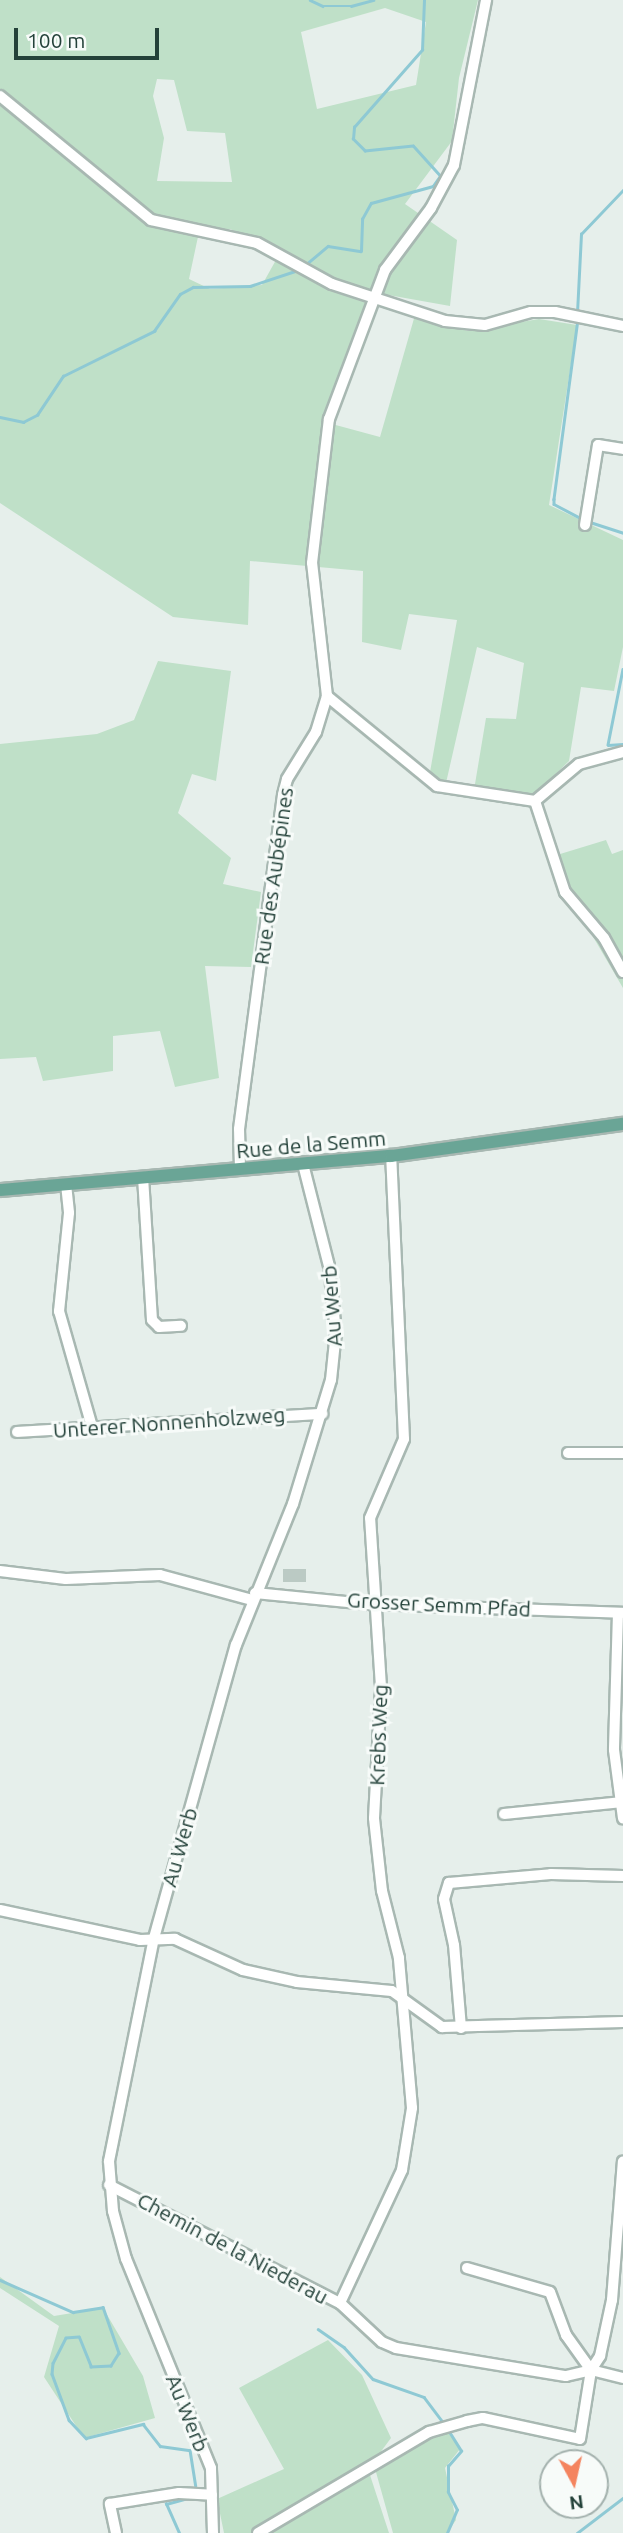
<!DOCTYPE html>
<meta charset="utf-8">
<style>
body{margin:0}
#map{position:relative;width:623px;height:2533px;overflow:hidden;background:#e6efeb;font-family:Ubuntu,sans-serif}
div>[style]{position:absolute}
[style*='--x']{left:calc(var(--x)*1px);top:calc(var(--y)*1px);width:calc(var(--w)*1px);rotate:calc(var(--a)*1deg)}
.green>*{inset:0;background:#bfe0c8}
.stream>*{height:2.5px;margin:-1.25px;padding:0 1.25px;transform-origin:1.25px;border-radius:1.25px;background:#8ec9d4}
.building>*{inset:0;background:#bbcac4;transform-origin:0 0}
.roads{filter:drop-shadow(2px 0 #a8b8b2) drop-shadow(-2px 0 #a8b8b2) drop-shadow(0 2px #a8b8b2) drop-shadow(0 -2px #a8b8b2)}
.minor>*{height:10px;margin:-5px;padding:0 5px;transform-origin:5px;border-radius:5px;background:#fff}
.major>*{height:12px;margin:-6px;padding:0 6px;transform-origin:6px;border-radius:6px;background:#6aa596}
span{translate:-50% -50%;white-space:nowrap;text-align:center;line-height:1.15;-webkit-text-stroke:6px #f7fbf9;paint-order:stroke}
.street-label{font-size:21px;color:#24423a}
.north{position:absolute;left:539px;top:2449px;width:70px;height:70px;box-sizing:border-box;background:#f7fbf9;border:2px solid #a3b1ad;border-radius:50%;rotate:172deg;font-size:19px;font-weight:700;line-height:28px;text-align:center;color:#24423a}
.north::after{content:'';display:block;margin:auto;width:24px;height:32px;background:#f4845f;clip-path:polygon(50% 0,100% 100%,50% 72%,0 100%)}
.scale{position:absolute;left:14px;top:28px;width:145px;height:32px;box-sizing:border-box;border:4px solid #24423a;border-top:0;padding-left:9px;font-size:21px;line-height:24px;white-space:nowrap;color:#24423a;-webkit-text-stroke:5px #f7fbf9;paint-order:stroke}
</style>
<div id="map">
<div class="green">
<i style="clip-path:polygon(evenodd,0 0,478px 0,459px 78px,452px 141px,405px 204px,457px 240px,450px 306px,377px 293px,332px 424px,380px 437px,415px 315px,468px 331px,539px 319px,577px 325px,549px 505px,623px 540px,623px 647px,614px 691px,581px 687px,569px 761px,531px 798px,473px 796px,486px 718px,516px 719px,524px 663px,477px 647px,446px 783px,430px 772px,457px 620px,409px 614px,401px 650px,362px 642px,363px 571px,250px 561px,248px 625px,173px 617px,0 503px,0 0,385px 8px,426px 22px,416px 85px,317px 109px,301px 32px,385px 8px,0 0,157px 79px,174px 80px,187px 131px,225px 133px,232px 182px,157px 181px,164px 138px,153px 96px,157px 79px,0 0,230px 229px,281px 251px,262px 285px,210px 289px,189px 279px,199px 232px,230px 229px)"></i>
<i style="clip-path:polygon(158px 661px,231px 671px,216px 781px,192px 774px,178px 813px,231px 858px,223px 884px,261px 892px,251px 967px,205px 966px,219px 1078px,175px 1087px,160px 1031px,113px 1036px,113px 1071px,43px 1081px,36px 1057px,0 1059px,0 744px,97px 734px,134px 720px)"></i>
<i style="clip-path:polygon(606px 840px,612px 854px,623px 850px,623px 988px,547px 858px)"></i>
<i style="clip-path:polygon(0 2277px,54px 2316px,103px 2308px,143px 2376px,155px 2418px,84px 2438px,44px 2377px,59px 2326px,0 2288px)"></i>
<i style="clip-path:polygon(328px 2340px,362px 2375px,391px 2438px,368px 2469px,389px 2533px,224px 2533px,217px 2499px,284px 2469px,239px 2388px)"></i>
<i style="clip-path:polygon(449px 2431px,460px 2449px,445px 2468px,456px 2520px,447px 2533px,393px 2533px,374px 2465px)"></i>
</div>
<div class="stream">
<i style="--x:310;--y:0;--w:14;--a:25"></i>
<i style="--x:323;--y:6;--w:28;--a:0"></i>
<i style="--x:351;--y:6;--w:23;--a:-15"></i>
<i style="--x:304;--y:266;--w:31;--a:-40"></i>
<i style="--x:328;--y:246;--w:33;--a:9"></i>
<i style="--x:361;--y:251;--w:32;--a:-88"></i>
<i style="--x:362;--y:219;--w:18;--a:-61"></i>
<i style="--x:371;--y:203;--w:64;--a:-15.3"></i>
<i style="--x:433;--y:186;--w:12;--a:-55"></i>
<i style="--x:440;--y:176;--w:40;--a:-132"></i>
<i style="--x:413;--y:146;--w:48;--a:174.1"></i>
<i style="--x:365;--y:151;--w:17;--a:-135"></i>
<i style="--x:353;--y:139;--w:12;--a:-85"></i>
<i style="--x:354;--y:127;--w:103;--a:-48.6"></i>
<i style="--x:422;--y:50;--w:50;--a:-87.7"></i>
<i style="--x:577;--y:313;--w:79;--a:-87.1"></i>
<i style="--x:581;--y:234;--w:61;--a:-46.3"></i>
<i style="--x:578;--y:319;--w:182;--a:97.6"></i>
<i style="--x:554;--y:499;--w:5;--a:90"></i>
<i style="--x:554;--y:504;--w:34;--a:28"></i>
<i style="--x:0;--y:417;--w:24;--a:12"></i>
<i style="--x:23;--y:422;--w:16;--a:-27"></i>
<i style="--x:37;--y:415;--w:47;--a:-56.3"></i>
<i style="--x:63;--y:376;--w:102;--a:-26.3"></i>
<i style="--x:154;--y:331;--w:45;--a:-54.9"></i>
<i style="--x:180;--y:294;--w:15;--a:-28"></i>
<i style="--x:193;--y:287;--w:57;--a:-1"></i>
<i style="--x:250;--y:286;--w:51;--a:-18.4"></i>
<i style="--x:590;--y:522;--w:35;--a:18"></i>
<i style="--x:623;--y:669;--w:77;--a:101.2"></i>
<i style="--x:608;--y:745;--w:15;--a:-4"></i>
<i style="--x:0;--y:2280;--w:80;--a:23.7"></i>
<i style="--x:73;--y:2312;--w:30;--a:-9"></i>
<i style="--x:103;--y:2307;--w:49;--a:70.8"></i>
<i style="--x:119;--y:2353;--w:15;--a:122"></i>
<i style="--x:111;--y:2366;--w:20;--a:177"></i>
<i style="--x:91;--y:2367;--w:32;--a:-112"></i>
<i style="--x:79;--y:2337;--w:13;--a:176"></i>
<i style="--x:66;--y:2338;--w:28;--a:117"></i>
<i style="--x:53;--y:2363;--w:11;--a:95"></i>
<i style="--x:52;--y:2374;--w:49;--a:69.7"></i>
<i style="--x:69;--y:2420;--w:25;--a:47"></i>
<i style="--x:86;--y:2438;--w:59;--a:-13.8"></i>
<i style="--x:143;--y:2424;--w:28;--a:52"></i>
<i style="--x:160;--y:2446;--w:30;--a:8"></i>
<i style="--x:190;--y:2450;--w:36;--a:81"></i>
<i style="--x:318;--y:2329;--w:32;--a:35"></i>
<i style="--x:344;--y:2347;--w:43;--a:47.8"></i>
<i style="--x:373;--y:2379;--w:54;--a:19.4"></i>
<i style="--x:424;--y:2397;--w:34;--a:53"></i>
<i style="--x:179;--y:2533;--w:32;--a:-114"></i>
<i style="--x:166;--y:2504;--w:23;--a:-15"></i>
<i style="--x:447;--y:2533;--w:25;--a:-67"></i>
<i style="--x:457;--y:2510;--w:20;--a:-117"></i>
<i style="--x:448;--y:2492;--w:26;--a:-90"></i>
<i style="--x:448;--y:2466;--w:20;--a:-49"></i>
<i style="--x:461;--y:2451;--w:25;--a:-122"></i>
<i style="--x:577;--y:2533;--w:58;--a:-37.3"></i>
</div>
<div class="building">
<i style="left:283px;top:1569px;width:23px;height:13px"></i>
</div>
<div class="roads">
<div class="minor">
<i style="--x:0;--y:96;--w:195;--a:39.4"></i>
<i style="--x:151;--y:220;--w:108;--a:12.2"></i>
<i style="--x:257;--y:243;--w:85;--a:28.7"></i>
<i style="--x:332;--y:284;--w:119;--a:18.1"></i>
<i style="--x:445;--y:321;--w:40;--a:5.7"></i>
<i style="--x:485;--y:325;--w:48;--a:-15.8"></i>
<i style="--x:531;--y:312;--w:24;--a:0"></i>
<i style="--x:555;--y:312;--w:69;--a:11.6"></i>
<i style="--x:585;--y:525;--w:81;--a:-80.8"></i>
<i style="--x:598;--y:445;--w:25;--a:9"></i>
<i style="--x:327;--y:696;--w:142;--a:39.3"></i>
<i style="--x:437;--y:786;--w:99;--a:8.7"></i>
<i style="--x:535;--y:801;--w:96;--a:71.8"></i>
<i style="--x:565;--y:892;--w:60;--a:49.7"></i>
<i style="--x:604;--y:938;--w:39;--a:61"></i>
<i style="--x:535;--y:801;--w:57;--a:-40.1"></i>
<i style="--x:579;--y:764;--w:46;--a:-15.3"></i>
<i style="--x:240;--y:1169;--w:40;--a:-91.4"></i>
<i style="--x:239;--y:1129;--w:337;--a:-82.5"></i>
<i style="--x:283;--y:795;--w:16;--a:-76"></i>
<i style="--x:287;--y:779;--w:55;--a:-58.3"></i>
<i style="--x:316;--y:732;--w:38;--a:-73"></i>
<i style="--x:327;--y:696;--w:134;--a:-96.4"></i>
<i style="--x:312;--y:563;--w:145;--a:-83.3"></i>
<i style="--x:329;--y:419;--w:159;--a:-69.4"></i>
<i style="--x:385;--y:270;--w:77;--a:-53.4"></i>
<i style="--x:431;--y:208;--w:49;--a:-61.9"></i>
<i style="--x:454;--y:165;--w:168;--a:-79"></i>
<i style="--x:143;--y:1177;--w:143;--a:86.4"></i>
<i style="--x:152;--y:1320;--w:10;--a:45"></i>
<i style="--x:159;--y:1327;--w:22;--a:-3"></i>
<i style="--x:66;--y:1184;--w:29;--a:84"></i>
<i style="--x:69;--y:1213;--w:99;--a:95.8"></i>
<i style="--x:59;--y:1311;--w:121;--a:74.1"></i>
<i style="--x:17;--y:1432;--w:306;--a:-3.4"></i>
<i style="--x:568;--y:1453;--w:55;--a:0"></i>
<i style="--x:0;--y:1571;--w:66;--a:6.9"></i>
<i style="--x:66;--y:1579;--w:94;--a:-2.4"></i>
<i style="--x:160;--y:1575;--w:95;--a:15.2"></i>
<i style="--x:255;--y:1593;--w:114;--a:5.6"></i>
<i style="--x:368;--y:1604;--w:255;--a:2"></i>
<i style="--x:618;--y:1613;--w:137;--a:91.7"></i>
<i style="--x:614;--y:1750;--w:69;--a:82.5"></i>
<i style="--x:504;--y:1814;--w:119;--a:-5.8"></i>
<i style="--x:0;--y:1910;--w:143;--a:12.1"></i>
<i style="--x:140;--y:1940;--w:35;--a:-2"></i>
<i style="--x:175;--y:1939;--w:75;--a:24.5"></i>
<i style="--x:243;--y:1970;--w:55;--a:12.5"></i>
<i style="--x:297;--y:1982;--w:95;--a:5.4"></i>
<i style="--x:392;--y:1991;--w:62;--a:35.8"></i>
<i style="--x:442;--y:2027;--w:181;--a:-1.6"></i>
<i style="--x:461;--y:2028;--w:83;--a:-94.8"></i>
<i style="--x:454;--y:1945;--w:47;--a:-102.3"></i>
<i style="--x:444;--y:1899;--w:17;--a:-73"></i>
<i style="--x:449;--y:1883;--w:102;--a:-5"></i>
<i style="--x:551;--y:1874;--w:72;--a:1.6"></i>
<i style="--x:109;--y:2185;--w:259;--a:27.1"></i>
<i style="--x:340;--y:2303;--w:57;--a:42.9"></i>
<i style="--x:382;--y:2342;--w:15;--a:23"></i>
<i style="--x:396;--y:2348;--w:172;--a:9.4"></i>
<i style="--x:566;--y:2376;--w:26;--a:-13"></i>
<i style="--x:591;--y:2370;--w:33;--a:14"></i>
<i style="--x:467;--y:2268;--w:86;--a:16.1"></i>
<i style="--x:550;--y:2292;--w:46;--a:69.6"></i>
<i style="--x:566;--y:2335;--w:43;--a:54.5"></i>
<i style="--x:340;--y:2303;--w:147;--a:-65"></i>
<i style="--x:402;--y:2170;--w:63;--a:-80.8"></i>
<i style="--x:412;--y:2108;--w:151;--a:-95"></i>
<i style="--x:399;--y:1958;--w:69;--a:-104.2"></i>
<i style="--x:382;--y:1891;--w:73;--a:-96.3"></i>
<i style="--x:374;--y:1818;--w:131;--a:-86.9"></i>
<i style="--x:381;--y:1687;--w:169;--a:-93.7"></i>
<i style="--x:370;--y:1518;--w:86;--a:-66.7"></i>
<i style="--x:404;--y:1439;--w:283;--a:-92.6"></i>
<i style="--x:116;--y:2533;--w:30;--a:-102"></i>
<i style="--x:110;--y:2504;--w:70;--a:-9.1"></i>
<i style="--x:179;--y:2493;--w:33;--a:3"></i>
<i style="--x:213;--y:2533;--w:65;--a:-91.8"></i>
<i style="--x:211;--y:2468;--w:226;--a:-112.1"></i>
<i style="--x:126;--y:2259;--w:50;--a:-105.2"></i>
<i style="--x:113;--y:2211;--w:50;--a:-94.6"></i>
<i style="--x:109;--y:2161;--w:227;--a:-78.6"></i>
<i style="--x:154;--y:1938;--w:304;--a:-74.4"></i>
<i style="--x:236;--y:1645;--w:152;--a:-68"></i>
<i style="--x:293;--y:1504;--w:130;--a:-73"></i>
<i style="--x:331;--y:1380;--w:48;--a:-84.1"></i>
<i style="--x:336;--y:1332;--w:66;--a:-96.1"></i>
<i style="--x:329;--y:1266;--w:105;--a:-104.3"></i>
<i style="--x:258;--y:2533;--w:199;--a:-30.6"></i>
<i style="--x:429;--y:2432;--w:40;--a:-16"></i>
<i style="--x:467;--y:2421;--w:16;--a:-11"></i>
<i style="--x:483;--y:2418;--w:99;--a:12.2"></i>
<i style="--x:580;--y:2439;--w:70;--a:-80.9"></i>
<i style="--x:591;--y:2370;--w:17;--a:-57"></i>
<i style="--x:600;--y:2356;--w:57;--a:-77.9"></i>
<i style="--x:612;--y:2300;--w:139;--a:-85.5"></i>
</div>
<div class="major">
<i style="--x:0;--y:1190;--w:392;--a:-5"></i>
<i style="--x:391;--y:1156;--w:234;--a:-7.9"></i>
</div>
</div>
<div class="street-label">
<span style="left:273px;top:876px;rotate:-82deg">Rue des Aubépines</span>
<span style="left:311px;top:1144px;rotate:-5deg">Rue de la Semm</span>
<span style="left:331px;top:1306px;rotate:-94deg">Au Werb</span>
<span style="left:169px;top:1422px;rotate:-4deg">Unterer Nonnenholzweg</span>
<span style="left:439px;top:1604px;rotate:3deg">Grosser Semm Pfad</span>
<span style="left:378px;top:1735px;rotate:-88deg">Krebs Weg</span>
<span style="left:179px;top:1847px;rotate:-74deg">Au Werb</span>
<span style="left:233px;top:2248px;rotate:28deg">Chemin de la Niederau</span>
<span style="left:188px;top:2413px;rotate:68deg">Au Werb</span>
</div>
<div class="north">N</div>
<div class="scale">100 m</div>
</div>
